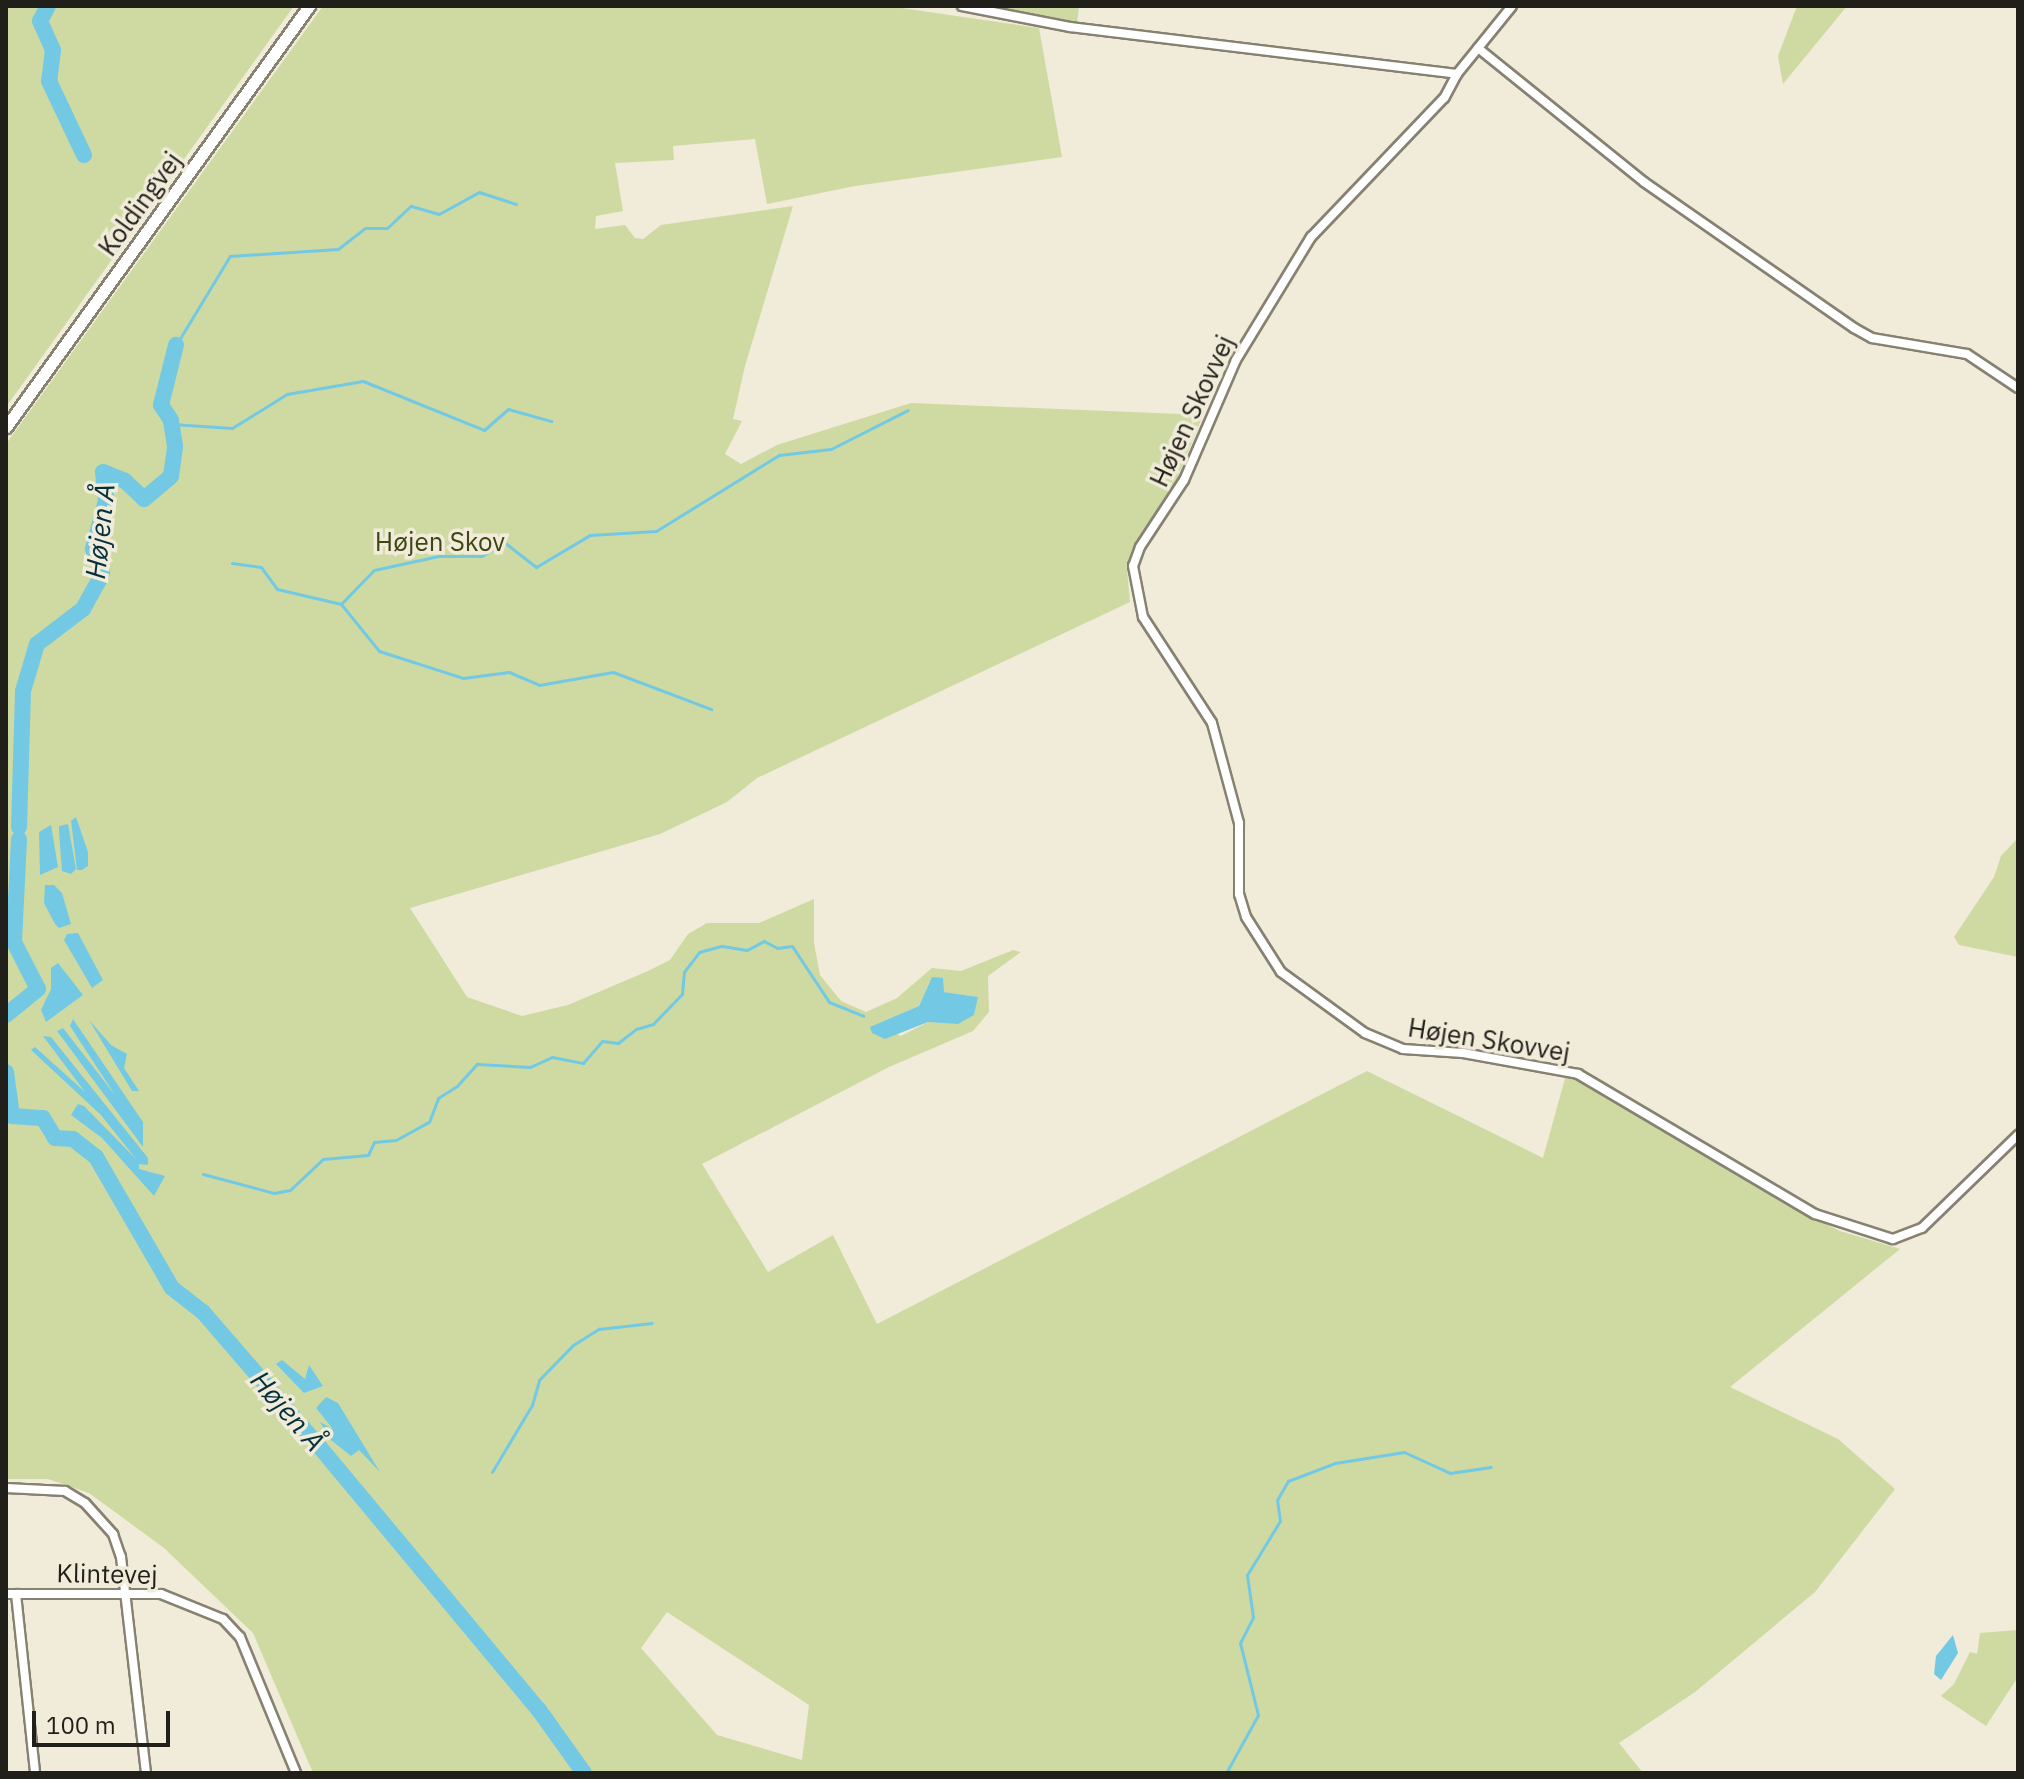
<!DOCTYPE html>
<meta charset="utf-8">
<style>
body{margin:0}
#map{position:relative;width:2024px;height:1779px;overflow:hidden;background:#f1ebda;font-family:"IBM Plex Sans",sans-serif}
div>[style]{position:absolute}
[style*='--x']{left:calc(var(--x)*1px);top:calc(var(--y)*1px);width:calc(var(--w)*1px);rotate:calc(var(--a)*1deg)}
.green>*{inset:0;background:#cedaa2}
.water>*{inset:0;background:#73c9e3}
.stream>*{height:3px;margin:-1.5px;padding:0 1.5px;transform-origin:1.5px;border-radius:1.5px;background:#73c9e3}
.river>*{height:16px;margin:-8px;padding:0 8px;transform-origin:8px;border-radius:8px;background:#73c9e3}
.roads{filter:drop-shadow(2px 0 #868171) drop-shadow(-2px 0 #868171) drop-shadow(0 2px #868171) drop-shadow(0 -2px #868171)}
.street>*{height:8px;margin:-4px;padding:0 4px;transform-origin:4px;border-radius:4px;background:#fff}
.secondary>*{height:11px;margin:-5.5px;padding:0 5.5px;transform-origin:5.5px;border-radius:5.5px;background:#fff}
span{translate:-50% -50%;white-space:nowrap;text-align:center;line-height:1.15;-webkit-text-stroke:7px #f1ebda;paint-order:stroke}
.street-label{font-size:26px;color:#211f19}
.park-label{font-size:26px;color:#3e4614}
.water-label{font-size:28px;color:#05303b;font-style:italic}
.frame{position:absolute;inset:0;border:8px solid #211f19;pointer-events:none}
.scale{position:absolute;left:32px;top:1711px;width:138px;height:36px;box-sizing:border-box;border:4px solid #211f19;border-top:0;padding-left:10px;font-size:24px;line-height:28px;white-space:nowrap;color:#211f19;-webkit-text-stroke:6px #f1ebda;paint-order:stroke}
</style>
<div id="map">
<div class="green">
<i style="clip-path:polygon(6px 6px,294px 6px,6px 407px)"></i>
<i style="clip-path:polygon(evenodd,323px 6px,888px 6px,1039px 28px,1062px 157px,855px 186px,767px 204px,755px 139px,673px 146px,674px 160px,615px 163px,623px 211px,596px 216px,595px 229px,625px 225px,635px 238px,643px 239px,661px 225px,793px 206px,745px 366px,733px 419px,742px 421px,725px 454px,741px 464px,777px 445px,911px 403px,1203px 415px,1172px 491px,1132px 550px,1127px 569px,1130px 602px,757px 778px,727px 802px,660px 834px,410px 908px,467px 997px,522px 1016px,568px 1005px,648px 971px,670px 960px,688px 934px,707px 923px,759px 923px,814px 899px,814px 943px,820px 975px,841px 1001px,866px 1012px,897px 998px,932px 968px,961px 971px,1013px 950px,1021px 952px,988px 976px,989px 1012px,973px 1031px,889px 1067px,702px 1164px,768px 1272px,833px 1235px,877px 1324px,1367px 1071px,1543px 1158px,1566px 1075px,1579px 1079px,1787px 1205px,1840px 1231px,1900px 1249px,1730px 1387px,1838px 1439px,1895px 1489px,1815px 1592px,1695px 1692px,1619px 1743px,1643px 1773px,313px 1773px,253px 1633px,164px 1548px,89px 1493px,48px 1479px,6px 1479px,6px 444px,323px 6px,930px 981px,944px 992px,977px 997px,974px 1015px,928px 1022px,901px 1036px,878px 1024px,919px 1006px,930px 981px,323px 6px,667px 1612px,809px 1705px,802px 1760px,717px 1735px,641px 1648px,667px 1612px)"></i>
<i style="clip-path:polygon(989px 6px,1079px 6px,1077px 23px)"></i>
<i style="clip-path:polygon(1797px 6px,1847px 6px,1783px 84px,1778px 56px)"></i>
<i style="clip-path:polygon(2018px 838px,2018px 957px,1959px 945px,1954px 937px,1994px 877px,2001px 856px)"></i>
<i style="clip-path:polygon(2018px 1630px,2018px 1677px,1986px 1726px,1941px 1696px,1954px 1684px,1970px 1652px,1977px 1654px,1980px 1633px)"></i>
</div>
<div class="water">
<i style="clip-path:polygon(76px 817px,88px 852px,88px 866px,82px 870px,77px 870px,71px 821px)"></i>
<i style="clip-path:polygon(68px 824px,76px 869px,71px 874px,62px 871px,59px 832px,59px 826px)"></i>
<i style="clip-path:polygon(51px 825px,58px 867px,40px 875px,39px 832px)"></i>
<i style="clip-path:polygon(45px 885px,54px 885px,62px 893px,71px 924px,59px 928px,55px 924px,44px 903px)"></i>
<i style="clip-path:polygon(78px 933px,103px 980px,92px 988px,64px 940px,67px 934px)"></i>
<i style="clip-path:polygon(58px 963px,83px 995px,46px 1022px,41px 1010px,51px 989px,51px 968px)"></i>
<i style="clip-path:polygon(932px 977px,943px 978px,944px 992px,978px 997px,974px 1015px,958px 1024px,928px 1022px,885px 1039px,872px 1033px,870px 1027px,919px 1006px)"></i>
<i style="clip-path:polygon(73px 1019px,143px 1122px,143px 1147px,57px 1031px,63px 1028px,115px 1095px,70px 1026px)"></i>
<i style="clip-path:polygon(89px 1020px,111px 1045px,127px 1054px,124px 1068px,139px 1091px,132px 1091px)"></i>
<i style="clip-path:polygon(43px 1036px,51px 1037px,148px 1158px,148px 1165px,139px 1164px,139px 1169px,165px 1176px,154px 1196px,102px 1138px,71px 1115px,78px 1104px,84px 1106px,136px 1159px,101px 1115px,31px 1050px,35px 1047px,85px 1092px)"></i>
<i style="clip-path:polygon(282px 1360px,305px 1379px,309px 1365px,323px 1386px,304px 1393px,276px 1364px)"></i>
<i style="clip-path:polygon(326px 1397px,338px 1403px,380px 1472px,359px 1450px,351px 1456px,331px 1440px,320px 1422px,333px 1429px,316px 1408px)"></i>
<i style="clip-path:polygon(1953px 1635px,1958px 1653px,1941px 1680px,1934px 1674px,1936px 1656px)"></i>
</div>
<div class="stream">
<i style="--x:176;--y:345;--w:104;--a:-58.8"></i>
<i style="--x:230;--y:256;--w:108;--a:-3.7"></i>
<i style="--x:338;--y:249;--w:34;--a:-38"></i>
<i style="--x:365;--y:228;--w:22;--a:0"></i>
<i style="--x:387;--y:228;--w:33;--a:-43"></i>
<i style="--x:411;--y:206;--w:29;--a:16"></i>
<i style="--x:439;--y:214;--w:46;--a:-28.8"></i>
<i style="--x:479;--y:192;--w:39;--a:18"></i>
<i style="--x:172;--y:424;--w:60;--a:3.8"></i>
<i style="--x:232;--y:428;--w:65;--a:-31.7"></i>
<i style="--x:287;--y:394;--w:77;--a:-9.7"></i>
<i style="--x:363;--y:381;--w:131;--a:22"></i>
<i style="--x:484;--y:430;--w:32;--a:-41"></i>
<i style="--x:508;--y:409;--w:45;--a:15.6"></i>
<i style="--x:232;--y:563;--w:29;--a:8"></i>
<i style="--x:261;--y:567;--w:27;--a:54"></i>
<i style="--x:277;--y:589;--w:66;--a:13.2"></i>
<i style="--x:341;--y:604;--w:47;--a:-45.9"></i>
<i style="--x:374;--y:570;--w:66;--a:-12.2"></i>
<i style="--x:439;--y:556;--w:43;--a:0"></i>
<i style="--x:482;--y:556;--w:26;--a:-32"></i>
<i style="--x:504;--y:542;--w:41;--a:38"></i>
<i style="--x:536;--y:567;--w:63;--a:-30.7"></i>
<i style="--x:590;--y:535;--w:66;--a:-3.5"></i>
<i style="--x:656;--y:531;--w:145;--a:-31.7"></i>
<i style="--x:779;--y:455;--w:52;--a:-6.6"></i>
<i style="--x:831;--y:449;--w:86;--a:-26.9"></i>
<i style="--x:341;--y:604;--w:60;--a:51"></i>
<i style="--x:379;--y:651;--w:88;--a:17.8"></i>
<i style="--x:463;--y:678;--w:46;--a:-7.4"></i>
<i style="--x:509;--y:672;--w:33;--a:23"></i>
<i style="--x:539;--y:685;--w:75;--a:-10"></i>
<i style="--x:613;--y:672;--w:105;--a:20.7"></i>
<i style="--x:203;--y:1174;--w:73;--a:15"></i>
<i style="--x:274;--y:1193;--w:16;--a:-11"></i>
<i style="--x:290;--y:1190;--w:45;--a:-43.2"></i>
<i style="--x:323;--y:1159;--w:45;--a:-5.1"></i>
<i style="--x:368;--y:1155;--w:14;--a:-65"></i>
<i style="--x:374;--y:1142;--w:22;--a:-5"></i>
<i style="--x:396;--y:1140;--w:38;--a:-29"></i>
<i style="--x:429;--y:1122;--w:26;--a:-69"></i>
<i style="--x:438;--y:1098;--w:22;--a:-32"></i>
<i style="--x:457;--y:1086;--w:30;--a:-48"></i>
<i style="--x:477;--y:1064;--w:53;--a:3.2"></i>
<i style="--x:530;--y:1067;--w:24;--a:-24"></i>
<i style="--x:552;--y:1057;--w:32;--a:11"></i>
<i style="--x:583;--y:1063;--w:29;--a:-49"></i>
<i style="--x:602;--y:1041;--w:16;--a:7"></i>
<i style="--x:618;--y:1043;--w:23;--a:-38"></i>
<i style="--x:636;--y:1029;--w:18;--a:-16"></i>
<i style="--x:653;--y:1024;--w:42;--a:-46"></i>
<i style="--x:682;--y:994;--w:22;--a:-85"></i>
<i style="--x:684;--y:972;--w:25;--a:-53"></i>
<i style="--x:699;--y:952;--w:24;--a:-15"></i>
<i style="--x:722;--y:946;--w:25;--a:9"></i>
<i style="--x:747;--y:950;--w:19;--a:-28"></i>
<i style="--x:764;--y:941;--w:15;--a:28"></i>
<i style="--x:777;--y:948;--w:15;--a:-8"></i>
<i style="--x:792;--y:946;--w:67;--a:56.5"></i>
<i style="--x:829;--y:1002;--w:37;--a:22"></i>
<i style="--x:492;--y:1472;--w:78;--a:-59.2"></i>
<i style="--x:532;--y:1405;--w:26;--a:-74"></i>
<i style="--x:539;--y:1380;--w:49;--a:-45.8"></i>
<i style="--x:573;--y:1345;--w:31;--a:-32"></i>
<i style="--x:599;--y:1329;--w:53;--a:-6.5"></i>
<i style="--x:1226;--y:1773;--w:66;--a:-61.1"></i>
<i style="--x:1258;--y:1715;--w:74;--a:-104"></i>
<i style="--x:1240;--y:1643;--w:29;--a:-63"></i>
<i style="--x:1253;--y:1617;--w:42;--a:-98.1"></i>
<i style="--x:1247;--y:1575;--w:63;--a:-58.6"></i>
<i style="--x:1280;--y:1521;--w:21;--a:-98"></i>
<i style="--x:1277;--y:1500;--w:22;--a:-60"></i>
<i style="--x:1288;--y:1481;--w:50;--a:-21"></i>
<i style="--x:1335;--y:1463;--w:70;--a:-9.1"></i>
<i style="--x:1404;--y:1452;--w:51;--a:24.5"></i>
<i style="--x:1450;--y:1473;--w:41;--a:-8.3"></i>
</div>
<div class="river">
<i style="--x:48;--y:6;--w:17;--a:118"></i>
<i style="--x:40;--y:21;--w:32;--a:66"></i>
<i style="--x:53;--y:50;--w:31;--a:97"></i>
<i style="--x:49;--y:81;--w:82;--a:64.7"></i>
<i style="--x:19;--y:827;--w:136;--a:-88.3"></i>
<i style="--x:23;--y:691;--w:49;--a:-73.4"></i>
<i style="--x:37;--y:644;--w:58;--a:-37.3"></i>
<i style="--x:83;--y:609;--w:33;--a:-61"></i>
<i style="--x:99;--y:580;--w:9;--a:-69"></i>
<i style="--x:102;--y:572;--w:25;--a:-111"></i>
<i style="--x:93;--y:549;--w:51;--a:-75.1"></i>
<i style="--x:106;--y:500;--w:28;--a:-96"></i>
<i style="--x:103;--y:472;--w:24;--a:22"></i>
<i style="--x:125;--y:481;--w:26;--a:43"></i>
<i style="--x:144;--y:499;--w:35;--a:-40"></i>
<i style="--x:171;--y:476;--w:30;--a:-82"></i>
<i style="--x:175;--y:446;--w:26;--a:-99"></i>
<i style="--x:171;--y:420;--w:18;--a:-124"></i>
<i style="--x:161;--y:405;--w:62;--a:-76"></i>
<i style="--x:6;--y:1015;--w:41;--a:-39.1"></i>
<i style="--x:38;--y:989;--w:53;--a:-117.1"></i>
<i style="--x:14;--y:942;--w:103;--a:-87.2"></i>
<i style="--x:6;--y:1072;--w:44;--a:82.2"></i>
<i style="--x:12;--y:1116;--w:31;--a:4"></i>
<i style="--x:43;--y:1118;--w:23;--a:59"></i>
<i style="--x:55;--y:1138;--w:18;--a:3"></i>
<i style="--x:73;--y:1139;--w:29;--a:38"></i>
<i style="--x:96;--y:1157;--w:151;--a:59.9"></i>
<i style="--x:172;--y:1288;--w:39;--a:38"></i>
<i style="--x:203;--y:1312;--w:176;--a:49.2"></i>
<i style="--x:318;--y:1445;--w:345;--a:50.2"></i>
<i style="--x:539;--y:1710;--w:77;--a:54.5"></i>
</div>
<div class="roads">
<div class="street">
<i style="--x:962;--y:6;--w:110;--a:11"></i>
<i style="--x:1070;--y:27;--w:390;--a:6.9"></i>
<i style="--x:1457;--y:74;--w:27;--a:118"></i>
<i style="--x:1444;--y:98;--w:192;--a:133.7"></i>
<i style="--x:1311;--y:237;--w:144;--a:121.4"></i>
<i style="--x:1236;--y:360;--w:131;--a:113.4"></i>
<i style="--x:1184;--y:480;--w:80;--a:123.3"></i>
<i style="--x:1140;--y:547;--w:20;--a:110"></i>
<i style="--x:1133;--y:566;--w:52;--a:78.9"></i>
<i style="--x:1143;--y:617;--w:126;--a:56.9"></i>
<i style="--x:1212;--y:723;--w:104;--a:74.9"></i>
<i style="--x:1239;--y:823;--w:71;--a:90"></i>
<i style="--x:1239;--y:894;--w:24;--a:73"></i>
<i style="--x:1246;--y:917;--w:65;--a:57.5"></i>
<i style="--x:1281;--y:972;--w:104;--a:36"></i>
<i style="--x:1365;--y:1033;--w:41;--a:22.8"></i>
<i style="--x:1403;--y:1049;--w:60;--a:3.8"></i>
<i style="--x:1463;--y:1053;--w:117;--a:10.3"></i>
<i style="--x:1578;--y:1074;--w:275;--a:30.6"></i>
<i style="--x:1815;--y:1214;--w:82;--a:17.8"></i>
<i style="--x:1893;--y:1239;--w:31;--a:-21"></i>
<i style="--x:1922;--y:1228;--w:134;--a:-44.1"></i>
<i style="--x:1478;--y:48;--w:213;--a:38.9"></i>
<i style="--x:1644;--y:182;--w:256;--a:34.8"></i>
<i style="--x:1854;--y:328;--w:21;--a:29"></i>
<i style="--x:1872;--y:338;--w:96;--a:9.6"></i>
<i style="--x:1967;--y:354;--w:61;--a:33.7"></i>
<i style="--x:1457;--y:74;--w:87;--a:-51"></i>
<i style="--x:6;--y:1488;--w:59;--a:2.9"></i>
<i style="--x:65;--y:1491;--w:23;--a:31"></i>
<i style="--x:85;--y:1503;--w:42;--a:47.9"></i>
<i style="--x:113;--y:1534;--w:24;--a:71"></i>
<i style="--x:121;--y:1557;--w:217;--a:83.4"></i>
<i style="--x:6;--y:1594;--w:155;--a:0"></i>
<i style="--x:161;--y:1594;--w:67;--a:22"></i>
<i style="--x:223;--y:1619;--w:25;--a:47"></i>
<i style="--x:240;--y:1637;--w:147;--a:67.6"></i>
<i style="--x:16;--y:1594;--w:180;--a:83.9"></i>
</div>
<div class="secondary">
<i style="--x:6;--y:427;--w:519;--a:-54.26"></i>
</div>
</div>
<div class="street-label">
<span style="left:140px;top:204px;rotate:-54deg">Koldingvej</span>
<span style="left:1192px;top:411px;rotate:-65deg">Højen Skovvej</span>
<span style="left:1489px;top:1040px;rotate:9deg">Højen Skovvej</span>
<span style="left:107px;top:1574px;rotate:1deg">Klintevej</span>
</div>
<div class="park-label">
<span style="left:440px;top:542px">Højen Skov</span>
</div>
<div class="water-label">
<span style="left:100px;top:531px;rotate:-84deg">Højen Å</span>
<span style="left:288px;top:1411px;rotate:49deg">Højen Å</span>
</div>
<div class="frame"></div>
<div class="scale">100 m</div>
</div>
